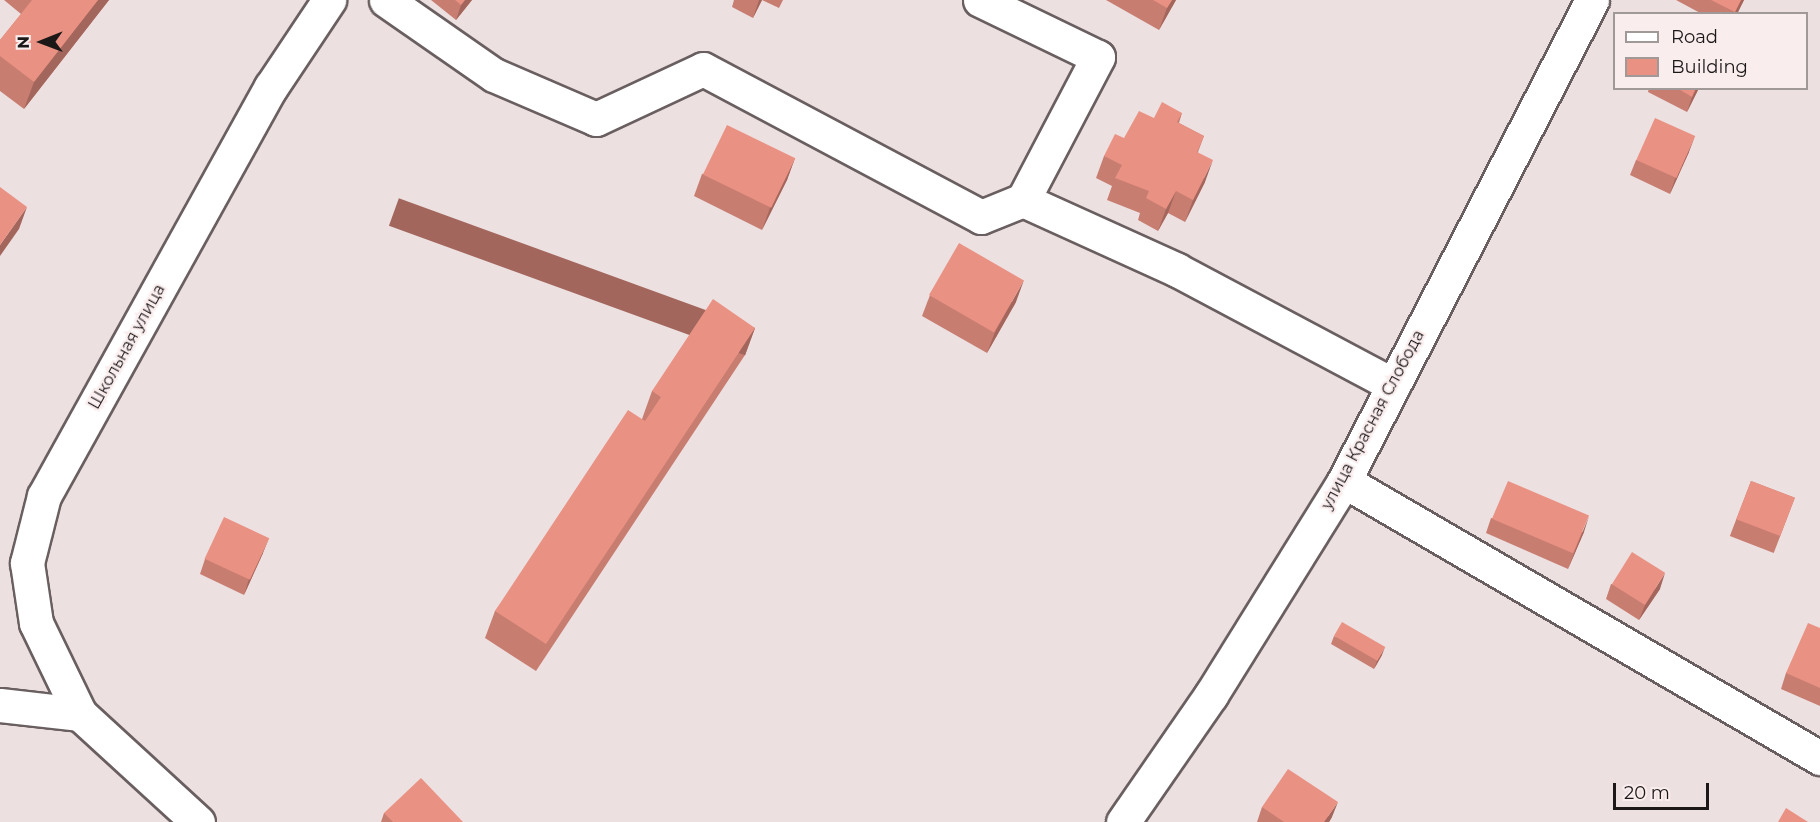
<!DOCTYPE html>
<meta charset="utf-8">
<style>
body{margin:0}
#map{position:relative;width:1820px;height:822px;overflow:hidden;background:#ede0e1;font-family:Montserrat,sans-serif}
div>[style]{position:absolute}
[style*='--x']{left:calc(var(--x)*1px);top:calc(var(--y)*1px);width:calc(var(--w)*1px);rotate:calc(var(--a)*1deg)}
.roads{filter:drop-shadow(2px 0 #6a5f60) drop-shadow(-2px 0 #6a5f60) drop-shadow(0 2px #6a5f60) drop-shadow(0 -2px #6a5f60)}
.minor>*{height:33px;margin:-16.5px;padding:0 16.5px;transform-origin:16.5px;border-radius:16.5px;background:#fff}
.wall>*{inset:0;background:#c87d71;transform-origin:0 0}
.shaded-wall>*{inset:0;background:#a3665c;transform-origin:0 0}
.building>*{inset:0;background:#e99183;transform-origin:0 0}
span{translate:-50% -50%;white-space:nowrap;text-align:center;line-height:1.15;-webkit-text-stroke:4.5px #faedee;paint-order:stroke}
.street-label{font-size:16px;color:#1c1818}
.legend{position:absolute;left:1613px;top:12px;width:195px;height:78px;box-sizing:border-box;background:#faedee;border:2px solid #a19898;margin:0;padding:8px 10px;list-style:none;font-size:18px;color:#1c1818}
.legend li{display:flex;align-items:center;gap:12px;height:30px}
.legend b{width:30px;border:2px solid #a19898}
.north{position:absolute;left:12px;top:12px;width:60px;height:60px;-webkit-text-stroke:4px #faedee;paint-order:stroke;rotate:269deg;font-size:16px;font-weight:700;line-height:24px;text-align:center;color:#1c1818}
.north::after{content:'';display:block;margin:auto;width:21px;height:27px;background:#1c1818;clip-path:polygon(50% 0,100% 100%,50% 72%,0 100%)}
.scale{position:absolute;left:1613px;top:783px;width:96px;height:27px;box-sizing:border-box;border:3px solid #1c1818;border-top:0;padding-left:8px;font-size:18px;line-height:21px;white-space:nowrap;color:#1c1818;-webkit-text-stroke:4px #faedee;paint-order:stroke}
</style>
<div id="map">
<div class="roads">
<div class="minor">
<i style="--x:386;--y:0;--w:131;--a:34.8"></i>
<i style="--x:494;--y:75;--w:111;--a:23.3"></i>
<i style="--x:596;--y:119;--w:118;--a:-25"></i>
<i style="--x:703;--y:69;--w:315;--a:28"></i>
<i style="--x:981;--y:217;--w:45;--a:-22"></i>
<i style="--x:1023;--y:200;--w:169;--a:24.4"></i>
<i style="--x:1177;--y:270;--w:245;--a:28"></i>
<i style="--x:980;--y:0;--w:131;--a:25.8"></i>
<i style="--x:1098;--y:57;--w:161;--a:117.7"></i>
<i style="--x:1344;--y:481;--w:551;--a:30.2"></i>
<i style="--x:0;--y:705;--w:81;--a:6.4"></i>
<i style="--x:80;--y:714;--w:160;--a:42.5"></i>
<i style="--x:80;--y:714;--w:101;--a:-115.8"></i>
<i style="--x:36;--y:623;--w:61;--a:-98.5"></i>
<i style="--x:27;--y:563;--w:69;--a:-75.8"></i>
<i style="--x:44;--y:496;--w:468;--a:-61"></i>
<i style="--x:271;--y:87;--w:105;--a:-56.3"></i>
<i style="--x:1123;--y:822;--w:155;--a:-55.3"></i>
<i style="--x:1211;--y:695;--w:252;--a:-58.1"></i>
<i style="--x:1344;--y:481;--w:541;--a:-62.72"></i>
</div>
</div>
<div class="wall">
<i style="clip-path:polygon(4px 0,109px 0,24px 109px,0 91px,0 40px,21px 14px)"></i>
<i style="clip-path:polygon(431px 0,472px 0,456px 20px)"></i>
<i style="clip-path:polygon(734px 0,762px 0,753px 18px,732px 7px)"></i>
<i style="clip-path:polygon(762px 0,783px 0,779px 8px)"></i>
<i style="clip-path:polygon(1106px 0,1176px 0,1159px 30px)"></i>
<i style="clip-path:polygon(1676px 0,1744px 0,1737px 14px,1702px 14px)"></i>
<i style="clip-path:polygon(1649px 88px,1699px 88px,1687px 112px,1648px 92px)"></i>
<i style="clip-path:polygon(1182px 113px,1179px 123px,1204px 136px,1198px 152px,1205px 182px,1185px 222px,1168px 213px,1158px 231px,1138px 220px,1140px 213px,1107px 200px,1112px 186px,1096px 178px,1104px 156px,1154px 118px)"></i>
<i style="clip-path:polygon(1689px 152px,1670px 194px,1630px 175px,1636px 160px)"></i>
<i style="clip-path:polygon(795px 158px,787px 180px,762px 230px,694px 196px,702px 174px)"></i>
<i style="clip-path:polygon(930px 295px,1016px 302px,987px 353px,922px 316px)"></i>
<i style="clip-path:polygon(755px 328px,745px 355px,536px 671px,485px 638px,495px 611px,642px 419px,652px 391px)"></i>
<i style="left:1751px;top:481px;width:47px;height:59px;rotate:21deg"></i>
<i style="clip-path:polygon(1491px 518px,1584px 532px,1568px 569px,1486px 533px)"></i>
<i style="clip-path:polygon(263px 553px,244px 595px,200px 574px,205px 559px)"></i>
<i style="clip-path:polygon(1611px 584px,1660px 589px,1639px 620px,1606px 599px)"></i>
<i style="clip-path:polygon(1820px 628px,1820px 706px,1781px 689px,1786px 673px)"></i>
<i style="clip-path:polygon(1334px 636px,1382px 655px,1374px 669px,1331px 644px)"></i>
<i style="clip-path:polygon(1262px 807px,1332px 817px,1329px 822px,1257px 822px)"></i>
<i style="clip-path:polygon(384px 813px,463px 822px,381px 822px)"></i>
</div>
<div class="shaded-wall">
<i style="clip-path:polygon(98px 0,109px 0,24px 109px,34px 82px)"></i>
<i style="clip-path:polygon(465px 0,472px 0,456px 20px,461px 5px)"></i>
<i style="clip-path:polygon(759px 0,762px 0,753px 18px)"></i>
<i style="clip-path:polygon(1172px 0,1176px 0,1159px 30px,1167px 8px)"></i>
<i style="clip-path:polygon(1741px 0,1744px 0,1737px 14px,1734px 14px)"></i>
<i style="clip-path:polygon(1696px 88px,1699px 88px,1687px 112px,1692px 97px)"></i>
<i style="clip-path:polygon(1695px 136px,1689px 152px,1670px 194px,1675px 179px)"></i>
<i style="clip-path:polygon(795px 158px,787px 180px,762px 230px,770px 208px)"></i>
<i style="clip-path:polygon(1213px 160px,1205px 182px,1185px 222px,1193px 200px)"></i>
<i style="clip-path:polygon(1176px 191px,1168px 213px,1158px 231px,1166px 209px)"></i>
<i style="clip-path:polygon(27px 207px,19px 229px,0 256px,0 245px)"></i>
<i style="clip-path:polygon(1024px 280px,1016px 302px,987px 353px,995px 332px)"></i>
<i style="left:755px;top:328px;width:29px;height:379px;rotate:110deg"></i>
<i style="clip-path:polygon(1589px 516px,1584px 532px,1568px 569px,1574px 553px)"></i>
<i style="clip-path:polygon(269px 538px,263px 553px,244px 595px,249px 579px)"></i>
<i style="clip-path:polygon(1665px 573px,1660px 589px,1639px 620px,1645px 605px)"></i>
<i style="clip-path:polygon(1385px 647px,1382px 655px,1374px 669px,1377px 661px)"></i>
<i style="clip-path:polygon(1338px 802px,1332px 817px,1329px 822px,1324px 822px)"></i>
</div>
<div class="building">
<i style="clip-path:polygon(32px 0,98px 0,34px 82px,0 56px,0 40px)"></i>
<i style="clip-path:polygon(455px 0,465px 0,461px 5px)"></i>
<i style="clip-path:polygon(1153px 0,1172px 0,1167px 8px)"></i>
<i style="clip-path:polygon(1711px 0,1741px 0,1735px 12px)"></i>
<i style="clip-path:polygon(1677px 88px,1696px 88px,1692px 97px)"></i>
<i style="clip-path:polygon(1162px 102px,1182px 113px,1177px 122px,1204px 136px,1197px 152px,1213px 160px,1193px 200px,1176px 191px,1166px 209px,1146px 198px,1149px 191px,1115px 178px,1122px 165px,1104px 156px,1115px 134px,1124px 138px,1139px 111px,1154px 118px)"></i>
<i style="left:1655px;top:118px;width:44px;height:46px;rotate:24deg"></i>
<i style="left:727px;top:125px;width:76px;height:55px;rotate:26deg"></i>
<i style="clip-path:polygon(0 187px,27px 207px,0 245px)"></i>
<i style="left:959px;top:243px;width:75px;height:60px;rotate:30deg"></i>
<i style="clip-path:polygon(713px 299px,755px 328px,546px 644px,495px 611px,628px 410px,645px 421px,661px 397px,652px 391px)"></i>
<i style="left:1508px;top:481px;width:88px;height:41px;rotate:23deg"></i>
<i style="left:1751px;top:481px;width:47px;height:41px;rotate:21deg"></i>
<i style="left:224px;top:517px;width:50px;height:46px;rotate:25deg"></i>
<i style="left:1632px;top:552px;width:39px;height:38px;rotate:32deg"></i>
<i style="left:1342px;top:622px;width:50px;height:16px;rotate:30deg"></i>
<i style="clip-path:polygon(1808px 623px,1820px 628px,1820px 688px,1786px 673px)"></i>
<i style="clip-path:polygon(1288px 769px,1338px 802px,1324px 822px,1284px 822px,1262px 807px)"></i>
<i style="clip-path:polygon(421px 778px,463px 822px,393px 822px,384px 813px)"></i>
<i style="clip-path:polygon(1786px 808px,1808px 822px,1778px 822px)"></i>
</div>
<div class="street-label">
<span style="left:127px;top:347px;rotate:-61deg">Школьная улица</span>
<span style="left:1373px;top:420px;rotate:-62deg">улица Красная Слобода</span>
</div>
<ul class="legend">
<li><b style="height:8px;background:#fff"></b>Road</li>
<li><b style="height:16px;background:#e99183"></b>Building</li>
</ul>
<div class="north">N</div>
<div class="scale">20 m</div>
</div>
